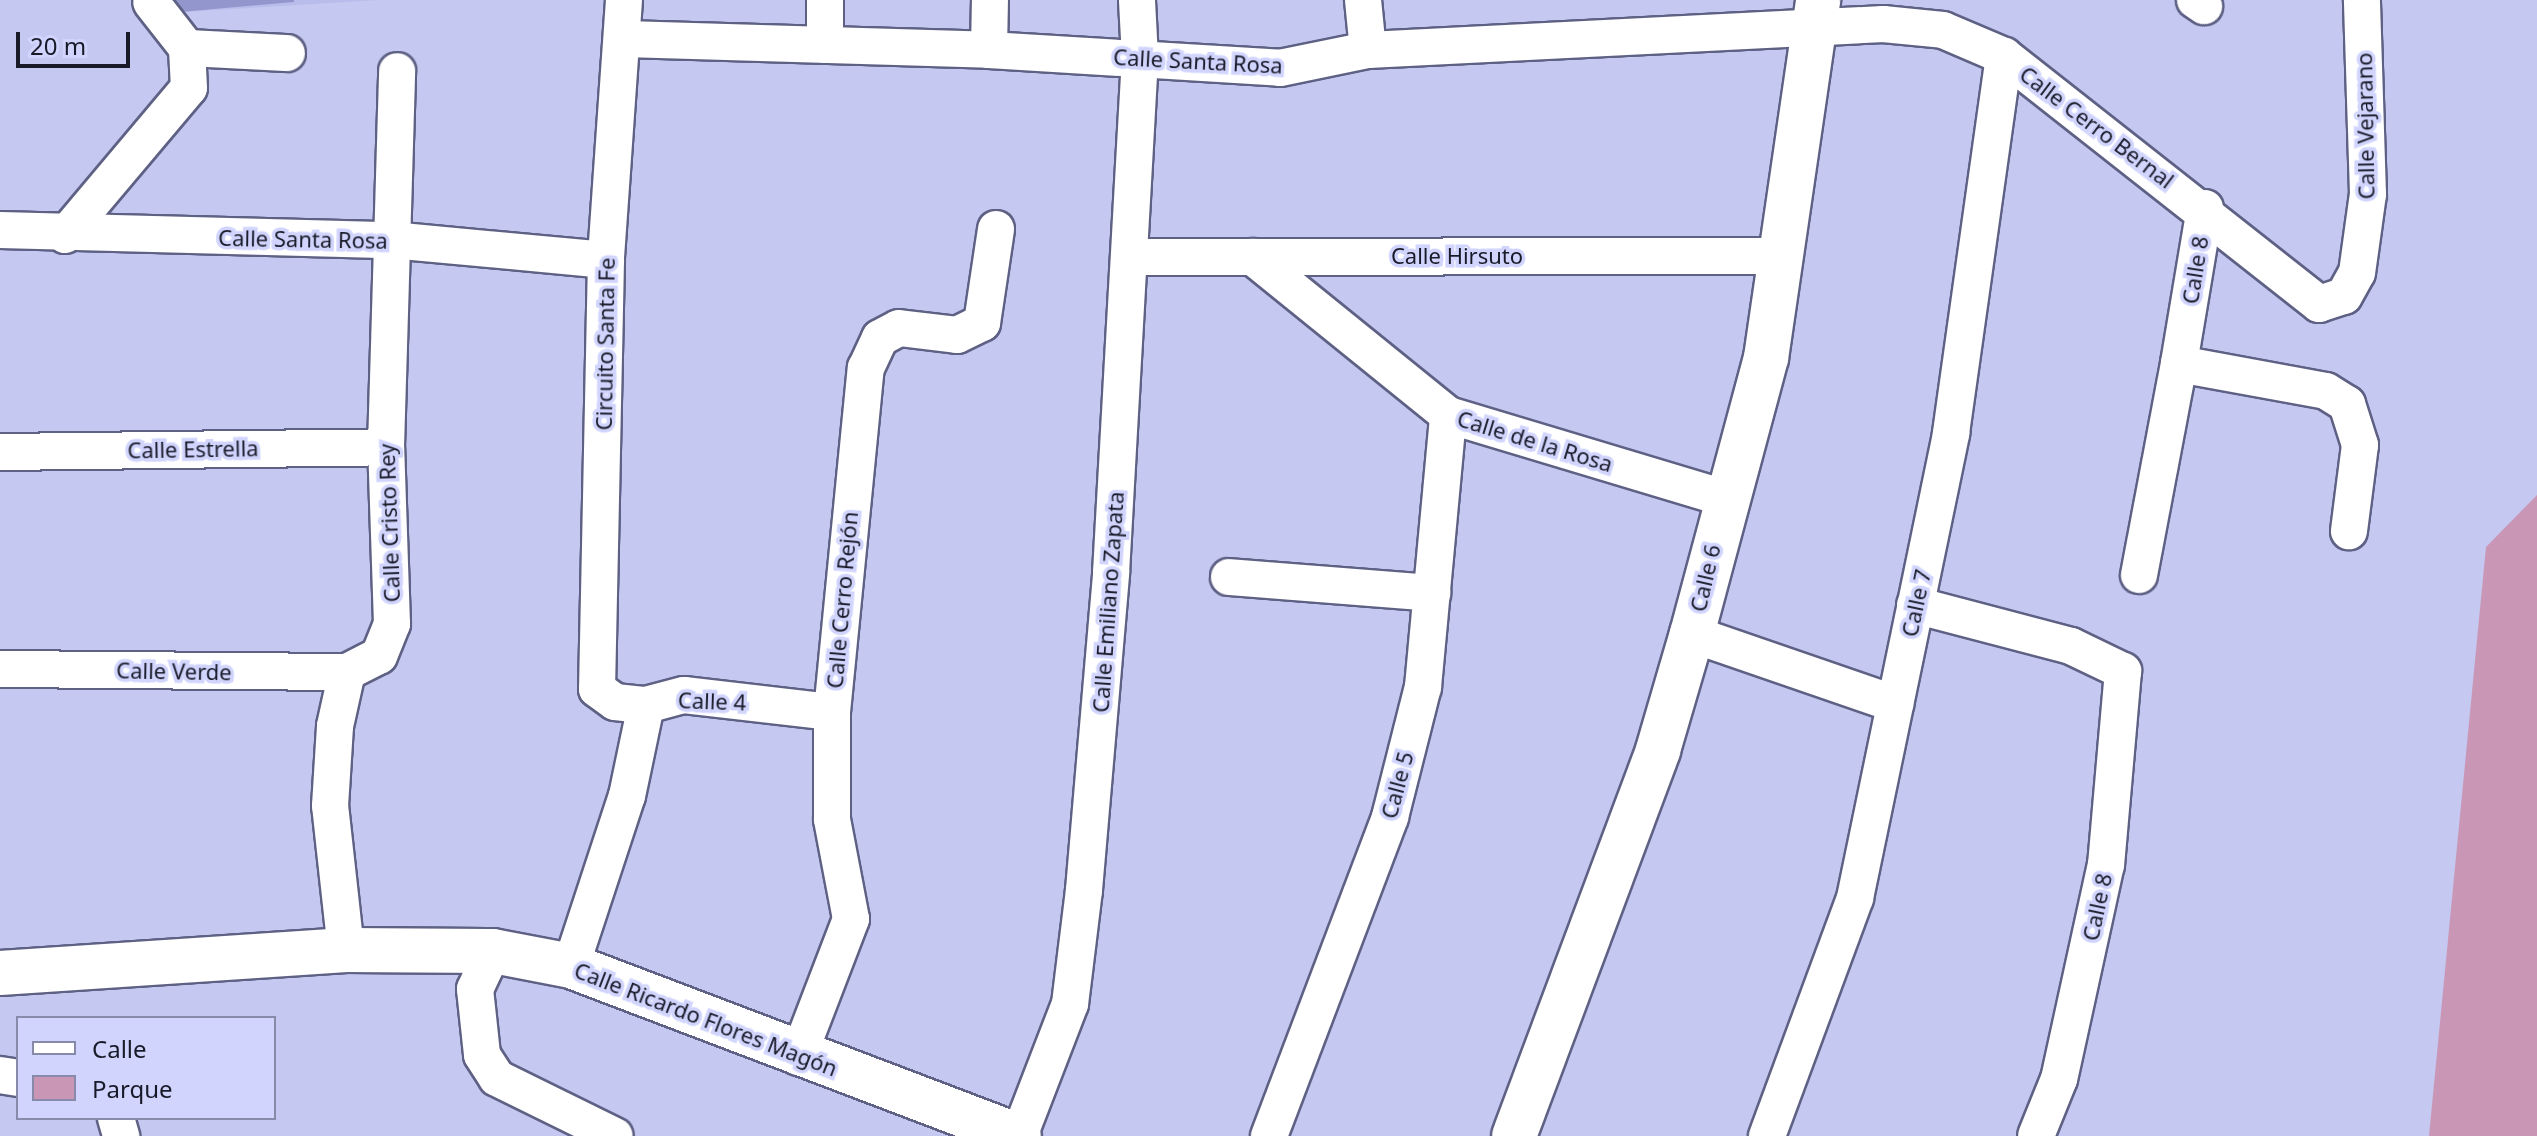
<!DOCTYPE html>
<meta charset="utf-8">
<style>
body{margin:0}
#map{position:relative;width:2537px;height:1136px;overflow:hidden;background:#c5c8f0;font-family:"Noto Sans",sans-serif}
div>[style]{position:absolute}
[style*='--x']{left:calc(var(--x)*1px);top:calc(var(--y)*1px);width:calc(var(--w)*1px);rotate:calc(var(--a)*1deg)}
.built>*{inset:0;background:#b8bceb}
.green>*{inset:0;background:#c996b6}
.building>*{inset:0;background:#9396cd}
.roads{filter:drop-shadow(2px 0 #5e6184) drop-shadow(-2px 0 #5e6184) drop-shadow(0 2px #5e6184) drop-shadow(0 -2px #5e6184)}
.street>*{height:36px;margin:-18px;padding:0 18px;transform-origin:18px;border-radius:18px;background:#fff}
.secondary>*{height:44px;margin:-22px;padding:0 22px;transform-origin:22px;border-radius:22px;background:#fff}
span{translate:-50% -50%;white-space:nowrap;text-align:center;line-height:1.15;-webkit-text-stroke:7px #d1d5fe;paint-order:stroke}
.street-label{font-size:22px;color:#191a28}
.legend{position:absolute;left:16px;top:1016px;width:260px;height:104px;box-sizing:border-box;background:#d1d5fe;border:2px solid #878aa8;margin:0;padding:10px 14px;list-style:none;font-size:24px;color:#191a28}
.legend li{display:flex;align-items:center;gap:16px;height:40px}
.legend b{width:40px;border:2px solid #878aa8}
.scale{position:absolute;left:16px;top:32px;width:114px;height:36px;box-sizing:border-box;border:4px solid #191a28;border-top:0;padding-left:10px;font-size:24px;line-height:28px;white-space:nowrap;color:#191a28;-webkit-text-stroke:6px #d1d5fe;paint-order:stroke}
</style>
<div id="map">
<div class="built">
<i style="clip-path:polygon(156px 0,376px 0,169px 13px)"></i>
</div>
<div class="green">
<i style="clip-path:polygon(2537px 495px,2537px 1136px,2429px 1136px,2486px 547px)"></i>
</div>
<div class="building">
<i style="clip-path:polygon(168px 0,294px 0,294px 2px,169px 13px)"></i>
</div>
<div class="roads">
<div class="street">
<i style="--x:624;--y:0;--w:261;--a:94"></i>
<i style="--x:606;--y:260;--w:429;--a:91.2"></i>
<i style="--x:597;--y:689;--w:22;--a:36"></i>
<i style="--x:615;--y:702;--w:31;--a:6"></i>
<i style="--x:646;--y:705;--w:39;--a:-15"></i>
<i style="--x:684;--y:695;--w:149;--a:6.6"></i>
<i style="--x:1363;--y:0;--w:50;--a:84.3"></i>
<i style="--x:2195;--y:0;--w:11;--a:34"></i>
<i style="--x:625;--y:39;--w:364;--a:1.7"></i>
<i style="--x:989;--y:50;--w:292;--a:3.5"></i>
<i style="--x:1280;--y:68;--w:90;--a:-11.6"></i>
<i style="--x:1368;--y:50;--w:516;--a:-2.89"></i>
<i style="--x:1883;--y:24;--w:60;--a:5.7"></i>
<i style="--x:1943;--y:30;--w:66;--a:23.1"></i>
<i style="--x:2004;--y:56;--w:401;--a:38.2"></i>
<i style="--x:2319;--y:304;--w:26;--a:-18"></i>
<i style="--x:2344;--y:296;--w:26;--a:-61"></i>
<i style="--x:2357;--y:273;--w:80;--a:-82.1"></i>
<i style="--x:2368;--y:194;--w:194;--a:-91.8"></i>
<i style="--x:825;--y:45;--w:45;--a:-90"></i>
<i style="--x:187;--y:48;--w:100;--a:2.9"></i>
<i style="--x:989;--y:50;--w:50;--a:-88.9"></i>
<i style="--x:2205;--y:208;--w:158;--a:99.5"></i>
<i style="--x:2179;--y:364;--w:149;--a:10.4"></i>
<i style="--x:2326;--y:391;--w:25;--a:32"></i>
<i style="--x:2347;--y:404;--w:43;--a:72.4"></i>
<i style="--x:2360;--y:445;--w:87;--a:97.3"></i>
<i style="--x:0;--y:230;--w:391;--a:1.5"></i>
<i style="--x:391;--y:240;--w:216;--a:5.3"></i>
<i style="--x:65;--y:235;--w:192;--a:-49.9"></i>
<i style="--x:189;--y:88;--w:40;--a:-92.9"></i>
<i style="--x:187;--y:48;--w:58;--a:-128"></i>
<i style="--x:1130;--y:257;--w:654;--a:-0.09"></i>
<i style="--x:1253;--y:257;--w:251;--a:39"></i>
<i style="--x:1448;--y:415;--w:288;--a:16.7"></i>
<i style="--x:0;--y:452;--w:386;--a:-0.7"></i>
<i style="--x:2139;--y:575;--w:215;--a:-79.3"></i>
<i style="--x:1229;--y:577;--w:204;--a:4.5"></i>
<i style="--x:1915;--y:605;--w:161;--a:14.7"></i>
<i style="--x:2071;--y:646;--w:58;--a:25.7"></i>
<i style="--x:2123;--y:671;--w:194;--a:95"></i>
<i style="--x:2106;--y:864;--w:220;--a:102.3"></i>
<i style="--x:2059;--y:1079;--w:61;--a:112"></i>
<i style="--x:1692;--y:634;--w:215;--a:19"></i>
<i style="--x:0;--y:669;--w:347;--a:0.5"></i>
<i style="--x:346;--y:950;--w:145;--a:-96.3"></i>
<i style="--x:330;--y:806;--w:80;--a:-86.4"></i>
<i style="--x:335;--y:726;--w:55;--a:-77.5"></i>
<i style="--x:347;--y:672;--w:36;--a:-27"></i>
<i style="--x:379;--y:656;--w:35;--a:-68"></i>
<i style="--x:392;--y:624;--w:177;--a:-91.9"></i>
<i style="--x:386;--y:447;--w:376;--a:-88.3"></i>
<i style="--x:493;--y:951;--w:42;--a:115.3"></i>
<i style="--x:475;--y:989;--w:66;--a:83.9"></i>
<i style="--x:482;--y:1055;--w:27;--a:57"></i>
<i style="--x:497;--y:1078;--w:131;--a:26.2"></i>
<i style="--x:571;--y:966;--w:179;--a:-71.8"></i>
<i style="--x:627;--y:796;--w:93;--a:-78.2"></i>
<i style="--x:798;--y:1057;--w:148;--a:-69"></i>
<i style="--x:851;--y:919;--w:102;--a:-100.8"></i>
<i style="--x:832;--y:819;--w:107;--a:-90"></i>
<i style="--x:832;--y:712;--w:346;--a:-84.4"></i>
<i style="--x:866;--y:368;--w:33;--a:-65"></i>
<i style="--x:880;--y:338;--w:21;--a:-28"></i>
<i style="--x:899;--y:328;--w:58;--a:6.9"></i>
<i style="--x:957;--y:335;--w:28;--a:-26"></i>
<i style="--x:982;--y:323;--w:95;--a:-81.5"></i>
<i style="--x:0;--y:1075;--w:18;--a:9"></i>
<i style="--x:116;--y:1118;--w:19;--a:74"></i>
<i style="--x:1019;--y:1136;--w:142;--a:-68.9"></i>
<i style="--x:1070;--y:1004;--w:115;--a:-83"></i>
<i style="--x:1084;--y:890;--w:318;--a:-85.1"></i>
<i style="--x:1111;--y:573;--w:516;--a:-86.78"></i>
<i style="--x:1140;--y:58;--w:58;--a:-93"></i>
<i style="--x:1269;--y:1136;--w:341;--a:-69.2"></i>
<i style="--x:1390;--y:817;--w:134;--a:-75.8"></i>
<i style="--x:1423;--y:687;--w:273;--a:-84.7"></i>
<i style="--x:1767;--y:1136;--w:254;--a:-69.7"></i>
<i style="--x:1855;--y:898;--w:475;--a:-78.3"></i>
<i style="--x:1951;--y:433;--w:381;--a:-82"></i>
</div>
<div class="secondary">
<i style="--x:0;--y:973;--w:347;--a:-3.8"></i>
<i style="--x:346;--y:950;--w:147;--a:0.4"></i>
<i style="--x:493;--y:951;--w:79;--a:10.9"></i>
<i style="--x:571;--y:966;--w:479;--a:20.8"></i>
<i style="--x:1514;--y:1136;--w:412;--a:-69.5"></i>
<i style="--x:1658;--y:750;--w:121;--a:-73.7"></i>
<i style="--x:1692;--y:634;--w:286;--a:-75"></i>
<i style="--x:1766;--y:358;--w:362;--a:-81.7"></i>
</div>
</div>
<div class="street-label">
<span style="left:1198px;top:61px;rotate:3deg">Calle Santa Rosa</span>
<span style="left:2365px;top:126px;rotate:-91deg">Calle Vejarano</span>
<span style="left:2097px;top:127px;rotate:37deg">Calle Cerro Bernal</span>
<span style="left:303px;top:239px;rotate:1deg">Calle Santa Rosa</span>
<span style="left:1457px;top:256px">Calle Hirsuto</span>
<span style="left:2195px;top:270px;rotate:-81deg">Calle 8</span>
<span style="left:605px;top:344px;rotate:-89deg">Circuito Santa Fe</span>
<span style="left:1535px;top:441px;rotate:17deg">Calle de la Rosa</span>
<span style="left:193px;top:449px;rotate:-1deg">Calle Estrella</span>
<span style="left:389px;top:523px;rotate:-92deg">Calle Cristo Rey</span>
<span style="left:1705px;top:578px;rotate:-77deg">Calle 6</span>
<span style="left:842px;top:600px;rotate:-85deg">Calle Cerro Rejón</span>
<span style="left:1108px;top:602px;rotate:-86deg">Calle Emiliano Zapata</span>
<span style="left:1916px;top:603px;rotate:-78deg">Calle 7</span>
<span style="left:174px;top:671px;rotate:1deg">Calle Verde</span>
<span style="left:712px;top:701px;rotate:2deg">Calle 4</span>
<span style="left:1397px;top:785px;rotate:-75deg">Calle 5</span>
<span style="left:2097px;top:907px;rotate:-78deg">Calle 8</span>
<span style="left:706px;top:1019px;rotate:21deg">Calle Ricardo Flores Magón</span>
</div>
<ul class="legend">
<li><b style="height:10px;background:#fff"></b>Calle</li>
<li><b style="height:22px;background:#c996b6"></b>Parque</li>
</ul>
<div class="scale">20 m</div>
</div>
